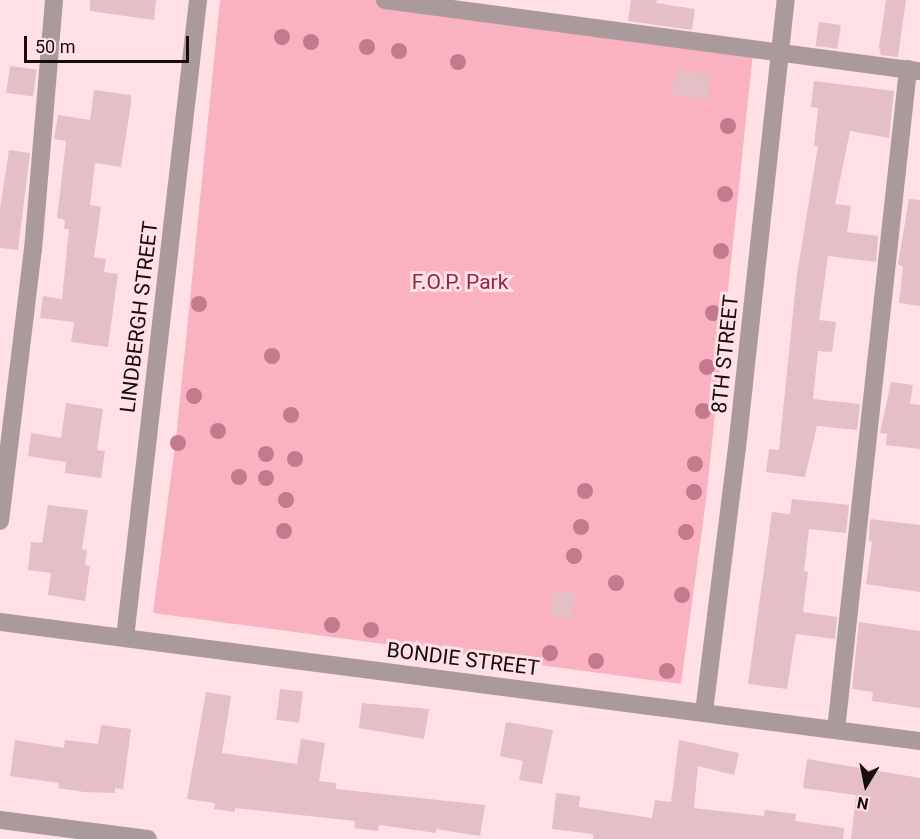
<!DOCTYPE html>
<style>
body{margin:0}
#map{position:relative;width:920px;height:839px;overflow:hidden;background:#fee0e5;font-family:Roboto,sans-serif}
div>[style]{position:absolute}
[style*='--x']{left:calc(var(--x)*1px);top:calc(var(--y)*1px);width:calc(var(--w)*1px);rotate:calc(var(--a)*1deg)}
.green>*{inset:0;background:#fbb2c0}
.building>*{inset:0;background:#e4bfc6;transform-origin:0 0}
.minor>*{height:18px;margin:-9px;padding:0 9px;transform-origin:9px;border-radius:9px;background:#aa9a9c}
.trees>*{width:16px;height:16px;margin:-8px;border-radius:50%;background:#c4798f}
span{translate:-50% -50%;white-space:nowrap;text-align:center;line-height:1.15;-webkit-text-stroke:6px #fee0e5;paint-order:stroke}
.park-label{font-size:21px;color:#942549}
.street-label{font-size:21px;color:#180c0f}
.north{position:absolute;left:836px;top:755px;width:60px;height:60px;-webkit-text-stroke:4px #fee0e5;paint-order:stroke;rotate:190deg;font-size:16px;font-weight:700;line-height:24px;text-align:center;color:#180c0f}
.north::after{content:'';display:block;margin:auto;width:21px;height:27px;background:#180c0f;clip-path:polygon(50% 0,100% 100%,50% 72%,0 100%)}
.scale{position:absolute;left:24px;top:36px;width:165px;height:27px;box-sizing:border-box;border:3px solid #180c0f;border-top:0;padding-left:8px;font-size:18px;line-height:21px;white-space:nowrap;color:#180c0f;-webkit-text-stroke:4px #fee0e5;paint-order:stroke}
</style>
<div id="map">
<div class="green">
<i style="clip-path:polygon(220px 0,437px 0,754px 43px,706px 500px,681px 684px,153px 613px,176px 439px)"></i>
</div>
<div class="building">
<i style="clip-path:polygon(90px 0,156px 0,154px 20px,90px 11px)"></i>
<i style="clip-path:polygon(631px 0,657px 0,656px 3px,695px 9px,692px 30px,628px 21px)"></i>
<i style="clip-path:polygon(886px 0,906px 0,898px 57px,881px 55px,879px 47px)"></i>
<i style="left:819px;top:22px;width:22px;height:24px;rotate:8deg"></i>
<i style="left:10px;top:66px;width:27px;height:27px;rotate:8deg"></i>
<i style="left:675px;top:71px;width:36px;height:25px;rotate:6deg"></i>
<i style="clip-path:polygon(814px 81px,894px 91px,889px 138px,850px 131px,835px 204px,851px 206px,847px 232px,878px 236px,876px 262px,828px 256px,819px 320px,836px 322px,832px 352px,818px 351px,813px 399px,860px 404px,857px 430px,817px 426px,805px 477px,766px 472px,769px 449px,779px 450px,797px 274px,818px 146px,814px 146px,818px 108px,811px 107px)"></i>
<i style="clip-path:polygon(94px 90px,131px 95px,131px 104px,121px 167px,95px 163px,90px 205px,101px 207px,94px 257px,106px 259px,104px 272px,118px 274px,108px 347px,71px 342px,74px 322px,40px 318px,43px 296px,62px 299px,69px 229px,64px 229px,65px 220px,57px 218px,66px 141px,54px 139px,58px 115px,90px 120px)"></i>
<i style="clip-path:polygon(9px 150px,30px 153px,18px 250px,0 248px,0 209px)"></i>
<i style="clip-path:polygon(909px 199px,920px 200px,920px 306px,899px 303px,903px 267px,898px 264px)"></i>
<i style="clip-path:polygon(891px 382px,913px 385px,910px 404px,920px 405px,920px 449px,886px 445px,887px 434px,880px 433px)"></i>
<i style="clip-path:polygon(66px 403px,103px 409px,97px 450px,105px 451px,101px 478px,65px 473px,66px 462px,28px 456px,31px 433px,61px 438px)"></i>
<i style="clip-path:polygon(792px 499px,849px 505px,846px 533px,809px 529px,804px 571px,808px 572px,803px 612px,837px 617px,835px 639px,796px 634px,787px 689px,748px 684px,772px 512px,790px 514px)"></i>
<i style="clip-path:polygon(48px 505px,88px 510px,82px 549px,87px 550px,85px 565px,90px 566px,85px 601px,48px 595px,51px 573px,28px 570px,31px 542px,42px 543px)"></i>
<i style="clip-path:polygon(870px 519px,920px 525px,920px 592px,866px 584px,872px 542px,869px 541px)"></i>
<i style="left:554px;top:590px;width:22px;height:26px;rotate:8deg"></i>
<i style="clip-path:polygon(859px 622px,920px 631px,920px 708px,872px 701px,873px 692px,852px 689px)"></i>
<i style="left:280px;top:689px;width:23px;height:31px;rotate:7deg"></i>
<i style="clip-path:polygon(206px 692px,231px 696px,222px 753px,297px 764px,301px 739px,325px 743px,319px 781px,336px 783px,336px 789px,485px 805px,480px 836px,436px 829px,436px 833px,379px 825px,378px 831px,354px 828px,355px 821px,235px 808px,235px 812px,214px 809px,215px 803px,187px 799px)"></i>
<i style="clip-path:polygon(362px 703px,429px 709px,424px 739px,359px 728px)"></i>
<i style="clip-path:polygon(506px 722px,553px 730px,542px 784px,519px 780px,523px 761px,500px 756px)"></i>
<i style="clip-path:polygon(101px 725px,131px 729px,123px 789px,115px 788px,115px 793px,84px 792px,58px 788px,59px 783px,10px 776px,15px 740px,64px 748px,65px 740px,98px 744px)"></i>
<i style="clip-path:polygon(679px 740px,739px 753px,734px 775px,698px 766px,694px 808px,764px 816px,765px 810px,796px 814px,795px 821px,844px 828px,843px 839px,593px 839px,593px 834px,552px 829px,556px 793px,580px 796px,579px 807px,652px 818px,655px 800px,671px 802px)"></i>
<i style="clip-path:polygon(807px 759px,920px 778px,920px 839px,851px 839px,856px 795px,803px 788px)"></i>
</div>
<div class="minor">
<i style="--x:385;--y:0;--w:538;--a:7.59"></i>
<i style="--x:0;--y:521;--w:273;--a:-83.1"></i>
<i style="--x:33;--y:250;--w:251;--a:-85.2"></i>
<i style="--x:0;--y:622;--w:928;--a:7.37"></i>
<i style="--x:125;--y:638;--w:642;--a:-83.47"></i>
<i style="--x:704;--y:712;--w:266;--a:-82.9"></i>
<i style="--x:737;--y:448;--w:451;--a:-83.8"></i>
<i style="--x:836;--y:730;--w:665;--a:-83.78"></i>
<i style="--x:0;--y:820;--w:149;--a:7.3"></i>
</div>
<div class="trees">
<i style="left:282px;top:37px"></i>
<i style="left:311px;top:42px"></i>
<i style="left:367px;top:47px"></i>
<i style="left:399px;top:51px"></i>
<i style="left:458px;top:62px"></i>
<i style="left:728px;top:126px"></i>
<i style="left:725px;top:194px"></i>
<i style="left:721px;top:251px"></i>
<i style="left:199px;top:304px"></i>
<i style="left:713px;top:313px"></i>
<i style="left:272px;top:356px"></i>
<i style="left:707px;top:367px"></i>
<i style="left:194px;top:396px"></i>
<i style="left:703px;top:411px"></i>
<i style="left:291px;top:415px"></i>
<i style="left:218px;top:431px"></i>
<i style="left:178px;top:443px"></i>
<i style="left:266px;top:454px"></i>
<i style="left:295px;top:459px"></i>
<i style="left:695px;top:464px"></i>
<i style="left:239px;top:477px"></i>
<i style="left:266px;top:478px"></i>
<i style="left:585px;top:491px"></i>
<i style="left:694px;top:492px"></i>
<i style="left:286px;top:500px"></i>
<i style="left:581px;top:527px"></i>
<i style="left:284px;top:531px"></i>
<i style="left:686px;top:532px"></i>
<i style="left:574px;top:556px"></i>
<i style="left:616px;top:583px"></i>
<i style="left:682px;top:595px"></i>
<i style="left:332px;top:625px"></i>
<i style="left:371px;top:630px"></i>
<i style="left:550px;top:653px"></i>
<i style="left:596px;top:661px"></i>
<i style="left:667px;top:671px"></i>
</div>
<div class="park-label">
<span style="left:460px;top:282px">F.O.P. Park</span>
</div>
<div class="street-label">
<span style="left:139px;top:317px;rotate:-83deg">LINDBERGH STREET</span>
<span style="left:725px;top:354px;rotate:-84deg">8TH STREET</span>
<span style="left:463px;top:659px;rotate:7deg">BONDIE STREET</span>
</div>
<div class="north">N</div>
<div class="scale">50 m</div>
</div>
